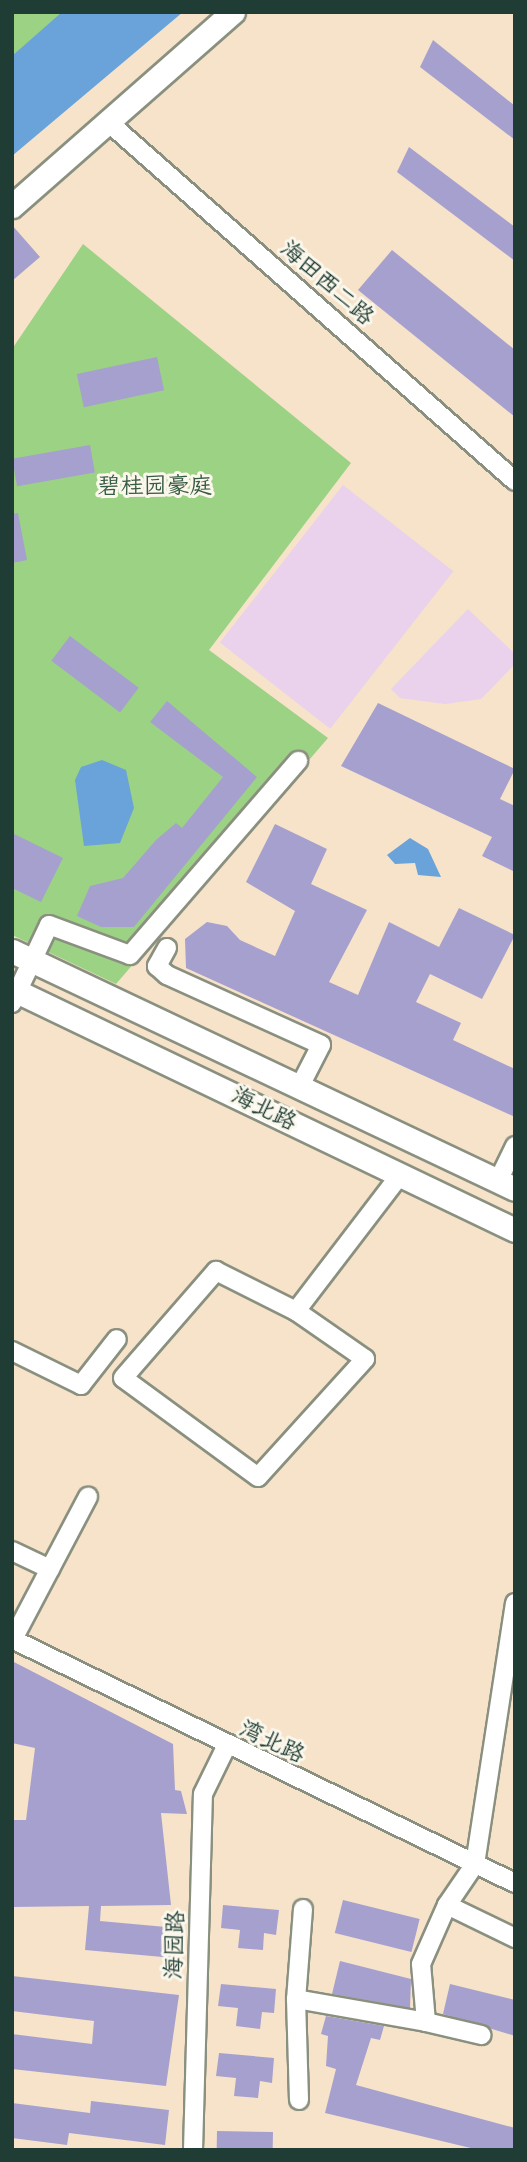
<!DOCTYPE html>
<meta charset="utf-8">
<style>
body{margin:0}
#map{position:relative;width:527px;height:2162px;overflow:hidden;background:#f6e3ca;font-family:"Balsamiq Sans","LXGW WenKai TC",sans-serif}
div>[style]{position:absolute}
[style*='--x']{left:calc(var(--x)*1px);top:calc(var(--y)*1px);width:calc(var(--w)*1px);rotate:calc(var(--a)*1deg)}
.built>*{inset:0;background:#ead1ec;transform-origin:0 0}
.green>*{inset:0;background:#9cd284}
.water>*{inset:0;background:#69a3d9}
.building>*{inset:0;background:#a6a0ce;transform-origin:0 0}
.roads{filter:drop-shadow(2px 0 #8a907f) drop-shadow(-2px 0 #8a907f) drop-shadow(0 2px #8a907f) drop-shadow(0 -2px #8a907f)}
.minor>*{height:18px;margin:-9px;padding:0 9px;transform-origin:9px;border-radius:9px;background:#fff}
.tertiary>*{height:23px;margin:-11.5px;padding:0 11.5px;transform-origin:11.5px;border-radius:11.5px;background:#fff}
span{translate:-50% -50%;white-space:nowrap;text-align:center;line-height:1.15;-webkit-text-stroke:6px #fbf7ec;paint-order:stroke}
.street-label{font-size:23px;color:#1f3d34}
.park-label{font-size:23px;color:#385b44}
.frame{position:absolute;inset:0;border:14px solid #1f3d34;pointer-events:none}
</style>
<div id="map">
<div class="built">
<i style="left:343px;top:485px;width:140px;height:200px;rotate:38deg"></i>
<i style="clip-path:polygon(468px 609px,515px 654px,515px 664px,481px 699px,445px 704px,400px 698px,391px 689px)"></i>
</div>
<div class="green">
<i style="clip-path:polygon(12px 12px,66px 12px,12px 60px)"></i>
<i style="clip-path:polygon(83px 244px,351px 463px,209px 650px,328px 738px,116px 984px,12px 935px,12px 349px)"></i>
</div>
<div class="water">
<i style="clip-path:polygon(62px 12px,183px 12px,12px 156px,12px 56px)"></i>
<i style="clip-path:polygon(102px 760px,126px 770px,134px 808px,120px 843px,84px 846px,75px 780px,81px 767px)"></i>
<i style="clip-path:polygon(410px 838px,428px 849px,441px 877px,418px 875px,415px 863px,395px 864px,387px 855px)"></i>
</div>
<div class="building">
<i style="clip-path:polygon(433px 40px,515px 106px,515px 140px,420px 67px)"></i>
<i style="clip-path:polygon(409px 147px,515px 227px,515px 261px,397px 172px)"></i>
<i style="clip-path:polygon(12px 225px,40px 257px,12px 281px)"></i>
<i style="clip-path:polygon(392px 250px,515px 350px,515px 417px,358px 290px)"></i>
<i style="left:157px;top:357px;width:34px;height:82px;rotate:78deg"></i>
<i style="left:90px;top:445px;width:28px;height:79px;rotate:80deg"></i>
<i style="clip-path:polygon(18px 513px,27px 560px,12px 563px,12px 514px)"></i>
<i style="left:70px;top:636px;width:86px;height:31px;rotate:37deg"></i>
<i style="clip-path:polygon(167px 701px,257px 777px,134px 927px,101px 927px,77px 916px,90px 886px,123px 878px,156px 840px,176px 823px,182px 828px,223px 777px,150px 722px)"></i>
<i style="clip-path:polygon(378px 703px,515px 769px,500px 799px,515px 806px,515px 872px,482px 856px,492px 837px,341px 766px)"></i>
<i style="clip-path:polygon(275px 824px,327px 849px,311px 884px,367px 910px,329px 982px,358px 995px,389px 922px,439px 947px,459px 908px,515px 935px,482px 999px,430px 974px,416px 1002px,461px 1023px,453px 1040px,515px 1069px,515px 1117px,186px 968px,185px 939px,207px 922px,227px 926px,240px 940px,275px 956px,295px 911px,246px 882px)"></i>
<i style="clip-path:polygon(12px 833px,63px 858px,41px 902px,12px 888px)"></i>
<i style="clip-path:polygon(12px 1661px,173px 1744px,175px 1790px,181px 1791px,187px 1814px,161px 1813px,171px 1905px,101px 1906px,100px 1921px,177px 1928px,174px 1958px,85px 1950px,89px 1906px,12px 1907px,14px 1820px,26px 1820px,35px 1748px,12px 1743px)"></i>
<i style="left:343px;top:1900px;width:79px;height:34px;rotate:14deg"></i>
<i style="clip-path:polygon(223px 1905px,279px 1910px,276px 1935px,264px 1933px,263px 1950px,238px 1948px,240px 1930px,221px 1928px)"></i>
<i style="clip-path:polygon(340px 1961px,411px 1979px,410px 2008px,332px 1994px)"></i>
<i style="clip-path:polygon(12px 1976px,179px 1995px,166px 2086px,12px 2069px,12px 2034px,92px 2044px,94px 2021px,12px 2011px)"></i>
<i style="clip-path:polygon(221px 1984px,276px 1989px,274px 2013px,262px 2012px,260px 2029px,236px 2026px,238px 2008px,218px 2006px)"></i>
<i style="clip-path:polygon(450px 1984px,515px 2000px,515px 2036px,443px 2014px)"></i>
<i style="clip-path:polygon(326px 2016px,384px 2026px,380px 2040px,371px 2038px,356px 2085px,515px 2128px,515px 2150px,479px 2150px,325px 2113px,336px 2069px,326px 2066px,328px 2036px,321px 2034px)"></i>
<i style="clip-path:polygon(219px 2053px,274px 2058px,272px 2083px,260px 2081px,258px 2098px,234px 2096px,236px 2078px,216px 2076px)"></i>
<i style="clip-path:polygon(91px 2101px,169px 2110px,165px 2145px,69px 2133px,67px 2145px,12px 2138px,12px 2103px,90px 2113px)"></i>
<i style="left:217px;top:2131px;width:56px;height:19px;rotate:1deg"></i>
</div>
<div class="roads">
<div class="minor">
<i style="--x:107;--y:121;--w:544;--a:41.42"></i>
<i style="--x:167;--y:948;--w:21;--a:119"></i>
<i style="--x:157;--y:966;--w:13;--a:42"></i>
<i style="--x:167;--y:975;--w:169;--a:24.4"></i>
<i style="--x:321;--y:1045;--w:46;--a:117.1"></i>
<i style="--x:12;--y:1003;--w:86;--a:-64.6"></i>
<i style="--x:49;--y:925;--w:86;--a:20.3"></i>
<i style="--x:130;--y:955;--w:257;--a:-49.1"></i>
<i style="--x:498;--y:1181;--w:39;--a:-64"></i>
<i style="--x:296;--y:1311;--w:84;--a:34.8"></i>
<i style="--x:365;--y:1359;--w:159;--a:132.2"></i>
<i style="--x:258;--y:1477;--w:167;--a:-143.7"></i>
<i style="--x:123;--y:1378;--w:142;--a:-49"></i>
<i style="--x:216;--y:1271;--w:89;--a:26.6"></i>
<i style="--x:296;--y:1311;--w:171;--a:-52.6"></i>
<i style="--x:12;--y:1351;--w:77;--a:26.2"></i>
<i style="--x:81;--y:1385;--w:58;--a:-52"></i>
<i style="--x:12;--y:1551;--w:42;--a:25.3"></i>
<i style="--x:515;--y:1603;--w:264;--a:98.7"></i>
<i style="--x:475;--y:1864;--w:50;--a:124.3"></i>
<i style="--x:447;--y:1905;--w:76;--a:25.9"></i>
<i style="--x:12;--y:1639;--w:559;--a:25.88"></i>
<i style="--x:13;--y:1639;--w:161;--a:-62.2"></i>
<i style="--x:303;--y:1909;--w:90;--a:94.4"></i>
<i style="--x:296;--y:1999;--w:132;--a:10"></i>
<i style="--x:426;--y:2022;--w:58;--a:-94.9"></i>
<i style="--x:421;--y:1964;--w:64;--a:-66.2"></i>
<i style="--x:296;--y:1999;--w:101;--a:88.3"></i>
<i style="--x:426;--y:2022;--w:57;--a:13.3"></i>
<i style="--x:193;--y:2150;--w:356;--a:-88.4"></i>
<i style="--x:203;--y:1794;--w:52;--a:-63.9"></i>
</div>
<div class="tertiary">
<i style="--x:12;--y:206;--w:294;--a:-41.3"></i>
<i style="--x:12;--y:951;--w:556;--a:25.32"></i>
<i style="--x:12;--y:989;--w:558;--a:25.6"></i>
</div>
</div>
<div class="street-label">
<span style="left:327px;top:283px;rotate:41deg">海田西二路</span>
<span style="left:264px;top:1109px;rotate:26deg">海北路</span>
<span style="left:272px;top:1742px;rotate:25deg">湾北路</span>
<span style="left:175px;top:1945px;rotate:-88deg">海园路</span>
</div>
<div class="park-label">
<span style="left:155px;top:486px">碧桂园豪庭</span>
</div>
<div class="frame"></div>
</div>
